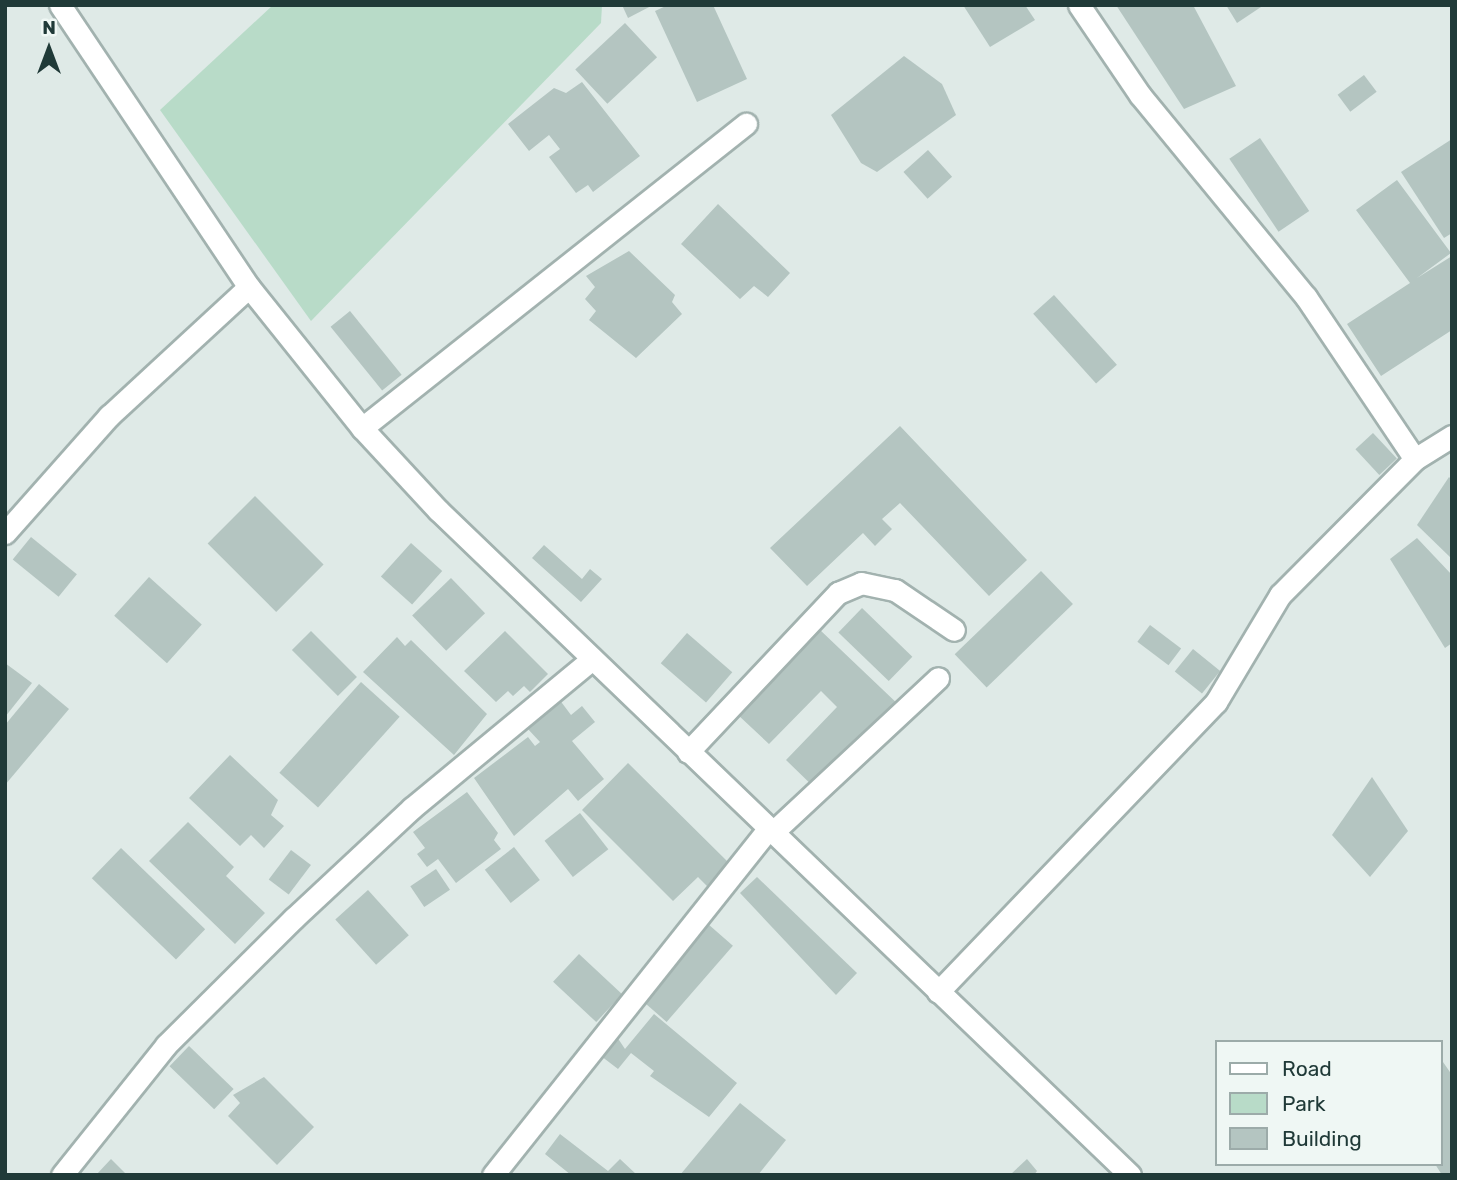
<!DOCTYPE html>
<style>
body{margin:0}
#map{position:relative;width:1457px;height:1180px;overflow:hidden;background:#dfeae7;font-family:Rubik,sans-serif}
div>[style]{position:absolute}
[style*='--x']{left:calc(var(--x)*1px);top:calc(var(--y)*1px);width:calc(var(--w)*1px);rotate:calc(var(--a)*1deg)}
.green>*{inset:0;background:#b8dbc8}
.building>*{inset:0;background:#b4c5c1;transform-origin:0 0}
.roads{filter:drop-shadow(2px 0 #a2b2af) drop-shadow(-2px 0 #a2b2af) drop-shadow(0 2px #a2b2af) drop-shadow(0 -2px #a2b2af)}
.minor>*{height:21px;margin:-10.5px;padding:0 10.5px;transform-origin:10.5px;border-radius:10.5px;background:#fff}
span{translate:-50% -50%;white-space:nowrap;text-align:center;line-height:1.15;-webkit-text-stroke:6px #eff7f4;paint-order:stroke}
.frame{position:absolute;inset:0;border:7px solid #203a38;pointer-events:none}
.legend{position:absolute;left:1215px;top:1040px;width:228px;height:126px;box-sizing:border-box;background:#eff7f4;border:2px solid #9caba9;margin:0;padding:9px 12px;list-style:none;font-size:21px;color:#203a38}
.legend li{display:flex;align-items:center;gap:14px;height:35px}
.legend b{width:35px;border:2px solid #9caba9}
.north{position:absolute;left:14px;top:14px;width:70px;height:70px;-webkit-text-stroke:5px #eff7f4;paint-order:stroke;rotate:0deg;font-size:19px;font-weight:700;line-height:28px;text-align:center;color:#203a38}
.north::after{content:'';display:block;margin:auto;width:24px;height:32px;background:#203a38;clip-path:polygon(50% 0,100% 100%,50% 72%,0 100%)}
</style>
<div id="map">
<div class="green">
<i style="clip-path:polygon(273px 5px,602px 5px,601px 23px,311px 321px,160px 110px)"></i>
</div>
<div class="building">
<i style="clip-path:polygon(622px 5px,653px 5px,628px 18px)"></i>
<i style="clip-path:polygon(668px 5px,713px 5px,747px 79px,697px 102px,655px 11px)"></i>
<i style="clip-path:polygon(963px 5px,1025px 5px,1035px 20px,990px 47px)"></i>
<i style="clip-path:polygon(1116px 5px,1193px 5px,1236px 86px,1184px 109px)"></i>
<i style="clip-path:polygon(1226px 5px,1264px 5px,1237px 23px)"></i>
<i style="left:625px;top:23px;width:47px;height:68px;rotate:47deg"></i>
<i style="clip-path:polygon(904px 56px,942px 84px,956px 115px,877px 172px,861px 163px,831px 115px)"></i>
<i style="left:1364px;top:75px;width:21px;height:33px;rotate:53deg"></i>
<i style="clip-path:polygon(582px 82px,640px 156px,593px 192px,588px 185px,576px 193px,549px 157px,560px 149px,549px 135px,529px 151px,508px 124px,554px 88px,566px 93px)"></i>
<i style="left:1260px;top:138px;width:88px;height:37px;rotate:56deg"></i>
<i style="clip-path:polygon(1452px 139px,1452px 233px,1444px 238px,1401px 172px)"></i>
<i style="left:928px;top:150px;width:36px;height:33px;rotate:48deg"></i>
<i style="clip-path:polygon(1397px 180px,1451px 253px,1417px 278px,1452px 256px,1452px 330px,1381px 376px,1347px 324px,1410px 283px,1356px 210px)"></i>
<i style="clip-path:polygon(718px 204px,790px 273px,768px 297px,754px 286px,740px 299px,681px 244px)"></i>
<i style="clip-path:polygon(629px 251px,675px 295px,672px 302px,682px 314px,636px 358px,589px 320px,596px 311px,585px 299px,595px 287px,586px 276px)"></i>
<i style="left:1054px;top:295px;width:94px;height:28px;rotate:48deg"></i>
<i style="left:350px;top:311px;width:82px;height:25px;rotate:51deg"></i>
<i style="clip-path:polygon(900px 426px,1027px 560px,989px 596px,900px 503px,882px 519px,892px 529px,875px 546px,863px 533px,807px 586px,770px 548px)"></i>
<i style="left:1373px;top:433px;width:35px;height:24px;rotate:47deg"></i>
<i style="clip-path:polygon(1449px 477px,1452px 480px,1452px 559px,1417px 525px)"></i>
<i style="left:255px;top:496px;width:97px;height:67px;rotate:45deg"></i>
<i style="left:31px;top:537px;width:59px;height:29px;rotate:39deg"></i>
<i style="clip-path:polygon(1417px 538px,1452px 575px,1452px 643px,1445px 648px,1390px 559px)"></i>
<i style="left:411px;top:543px;width:42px;height:45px;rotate:42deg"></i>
<i style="clip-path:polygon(544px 545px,582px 579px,590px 569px,602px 579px,581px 602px,532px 558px)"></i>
<i style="left:1041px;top:571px;width:46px;height:120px;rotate:46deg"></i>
<i style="left:149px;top:577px;width:71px;height:52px;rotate:42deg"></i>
<i style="left:451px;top:578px;width:49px;height:54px;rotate:46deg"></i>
<i style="left:862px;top:608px;width:70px;height:34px;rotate:44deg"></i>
<i style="left:1150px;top:625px;width:39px;height:21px;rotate:37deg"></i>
<i style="clip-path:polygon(819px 629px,902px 708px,820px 793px,786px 760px,837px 707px,821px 691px,769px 744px,737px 714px)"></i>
<i style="left:311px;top:631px;width:65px;height:27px;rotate:45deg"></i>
<i style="clip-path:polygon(505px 631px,548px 674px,530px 692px,524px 686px,513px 696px,508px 691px,496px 702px,464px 671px)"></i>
<i style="left:687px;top:633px;width:60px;height:40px;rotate:41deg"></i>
<i style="clip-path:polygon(397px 637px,405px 646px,411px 640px,487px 714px,454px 755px,363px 672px)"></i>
<i style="left:1193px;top:649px;width:35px;height:29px;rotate:39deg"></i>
<i style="clip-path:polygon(5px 663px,32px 683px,5px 717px)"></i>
<i style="left:361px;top:682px;width:52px;height:122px;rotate:42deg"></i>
<i style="clip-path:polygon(39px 684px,69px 709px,5px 785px,5px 725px)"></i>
<i style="clip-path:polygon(559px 699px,571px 715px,582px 706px,595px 722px,572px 741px,604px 779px,578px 801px,568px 789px,514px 836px,474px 778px,528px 737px,535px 746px,540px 742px,527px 728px)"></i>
<i style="clip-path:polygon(230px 755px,278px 800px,271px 815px,284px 826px,264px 848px,251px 835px,240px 846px,189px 798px)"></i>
<i style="clip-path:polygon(628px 763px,729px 863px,707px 886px,698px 877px,673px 901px,582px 810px)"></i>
<i style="clip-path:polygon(1372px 777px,1408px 831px,1370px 877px,1332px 835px)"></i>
<i style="clip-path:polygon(467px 792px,498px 833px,494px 840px,501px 849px,456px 883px,438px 859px,427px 867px,417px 854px,425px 848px,413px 832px)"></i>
<i style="left:580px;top:813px;width:46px;height:45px;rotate:52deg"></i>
<i style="clip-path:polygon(188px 822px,234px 867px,226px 876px,265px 913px,235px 944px,149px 861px)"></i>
<i style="left:514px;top:847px;width:42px;height:37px;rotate:52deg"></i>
<i style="left:121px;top:848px;width:117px;height:42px;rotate:44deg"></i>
<i style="left:291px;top:850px;width:25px;height:37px;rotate:37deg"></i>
<i style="left:436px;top:869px;width:25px;height:31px;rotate:56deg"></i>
<i style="clip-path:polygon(757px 877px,857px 973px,836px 995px,740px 893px)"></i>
<i style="left:368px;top:890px;width:61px;height:44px;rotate:48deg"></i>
<i style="left:708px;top:924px;width:33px;height:101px;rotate:41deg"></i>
<i style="left:579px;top:954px;width:59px;height:38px;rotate:43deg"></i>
<i style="clip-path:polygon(654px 1014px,737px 1083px,709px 1117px,650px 1076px,654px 1071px,631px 1053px,618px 1069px,601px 1056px,617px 1037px,625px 1049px)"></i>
<i style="left:189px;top:1046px;width:62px;height:28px;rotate:44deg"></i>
<i style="clip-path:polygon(1443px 1062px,1452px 1075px,1452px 1175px,1442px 1175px,1435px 1164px,1441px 1164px)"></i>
<i style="clip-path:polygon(264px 1077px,314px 1127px,277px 1165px,228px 1116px,240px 1103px,233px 1095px)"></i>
<i style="clip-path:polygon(740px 1103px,786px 1140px,758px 1175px,680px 1175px)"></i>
<i style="clip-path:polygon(560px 1134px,608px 1171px,620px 1159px,637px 1175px,571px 1175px,545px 1154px)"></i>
<i style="clip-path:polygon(111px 1159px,127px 1175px,96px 1175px)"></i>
<i style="clip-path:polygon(1027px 1159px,1037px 1171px,1034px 1175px,1010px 1175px)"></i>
</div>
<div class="roads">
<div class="minor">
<i style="--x:60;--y:5;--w:339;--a:56.2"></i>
<i style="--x:249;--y:287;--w:181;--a:51.3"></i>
<i style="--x:362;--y:428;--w:112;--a:47.2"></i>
<i style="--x:438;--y:510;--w:960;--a:43.86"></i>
<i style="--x:1079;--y:5;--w:109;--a:55.9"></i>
<i style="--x:1140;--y:95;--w:261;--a:50.6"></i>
<i style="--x:1306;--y:297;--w:195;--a:56.1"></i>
<i style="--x:362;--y:428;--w:490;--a:-38.4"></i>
<i style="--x:5;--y:533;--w:157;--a:-48.4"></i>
<i style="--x:109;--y:416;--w:190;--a:-42.7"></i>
<i style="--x:688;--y:752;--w:219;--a:-46.7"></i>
<i style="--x:838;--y:593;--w:25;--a:-23"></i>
<i style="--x:861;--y:583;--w:35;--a:12"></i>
<i style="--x:895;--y:590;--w:71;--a:34.1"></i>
<i style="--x:772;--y:833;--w:227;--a:-43"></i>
<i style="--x:938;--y:992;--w:402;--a:-46.2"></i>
<i style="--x:1216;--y:702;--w:125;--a:-59.1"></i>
<i style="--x:1280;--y:595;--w:192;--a:-45.2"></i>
<i style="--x:1415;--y:459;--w:44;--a:-31.9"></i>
<i style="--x:62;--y:1175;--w:166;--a:-51.3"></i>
<i style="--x:166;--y:1045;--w:180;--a:-44.8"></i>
<i style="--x:294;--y:918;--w:161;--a:-43"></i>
<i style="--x:412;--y:808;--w:234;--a:-39.6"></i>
<i style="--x:493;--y:1175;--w:442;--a:-51.5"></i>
</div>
</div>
<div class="frame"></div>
<ul class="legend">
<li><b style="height:9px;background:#fff"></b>Road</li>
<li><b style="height:19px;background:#b8dbc8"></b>Park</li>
<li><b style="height:19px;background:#b4c5c1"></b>Building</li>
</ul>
<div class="north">N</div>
</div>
